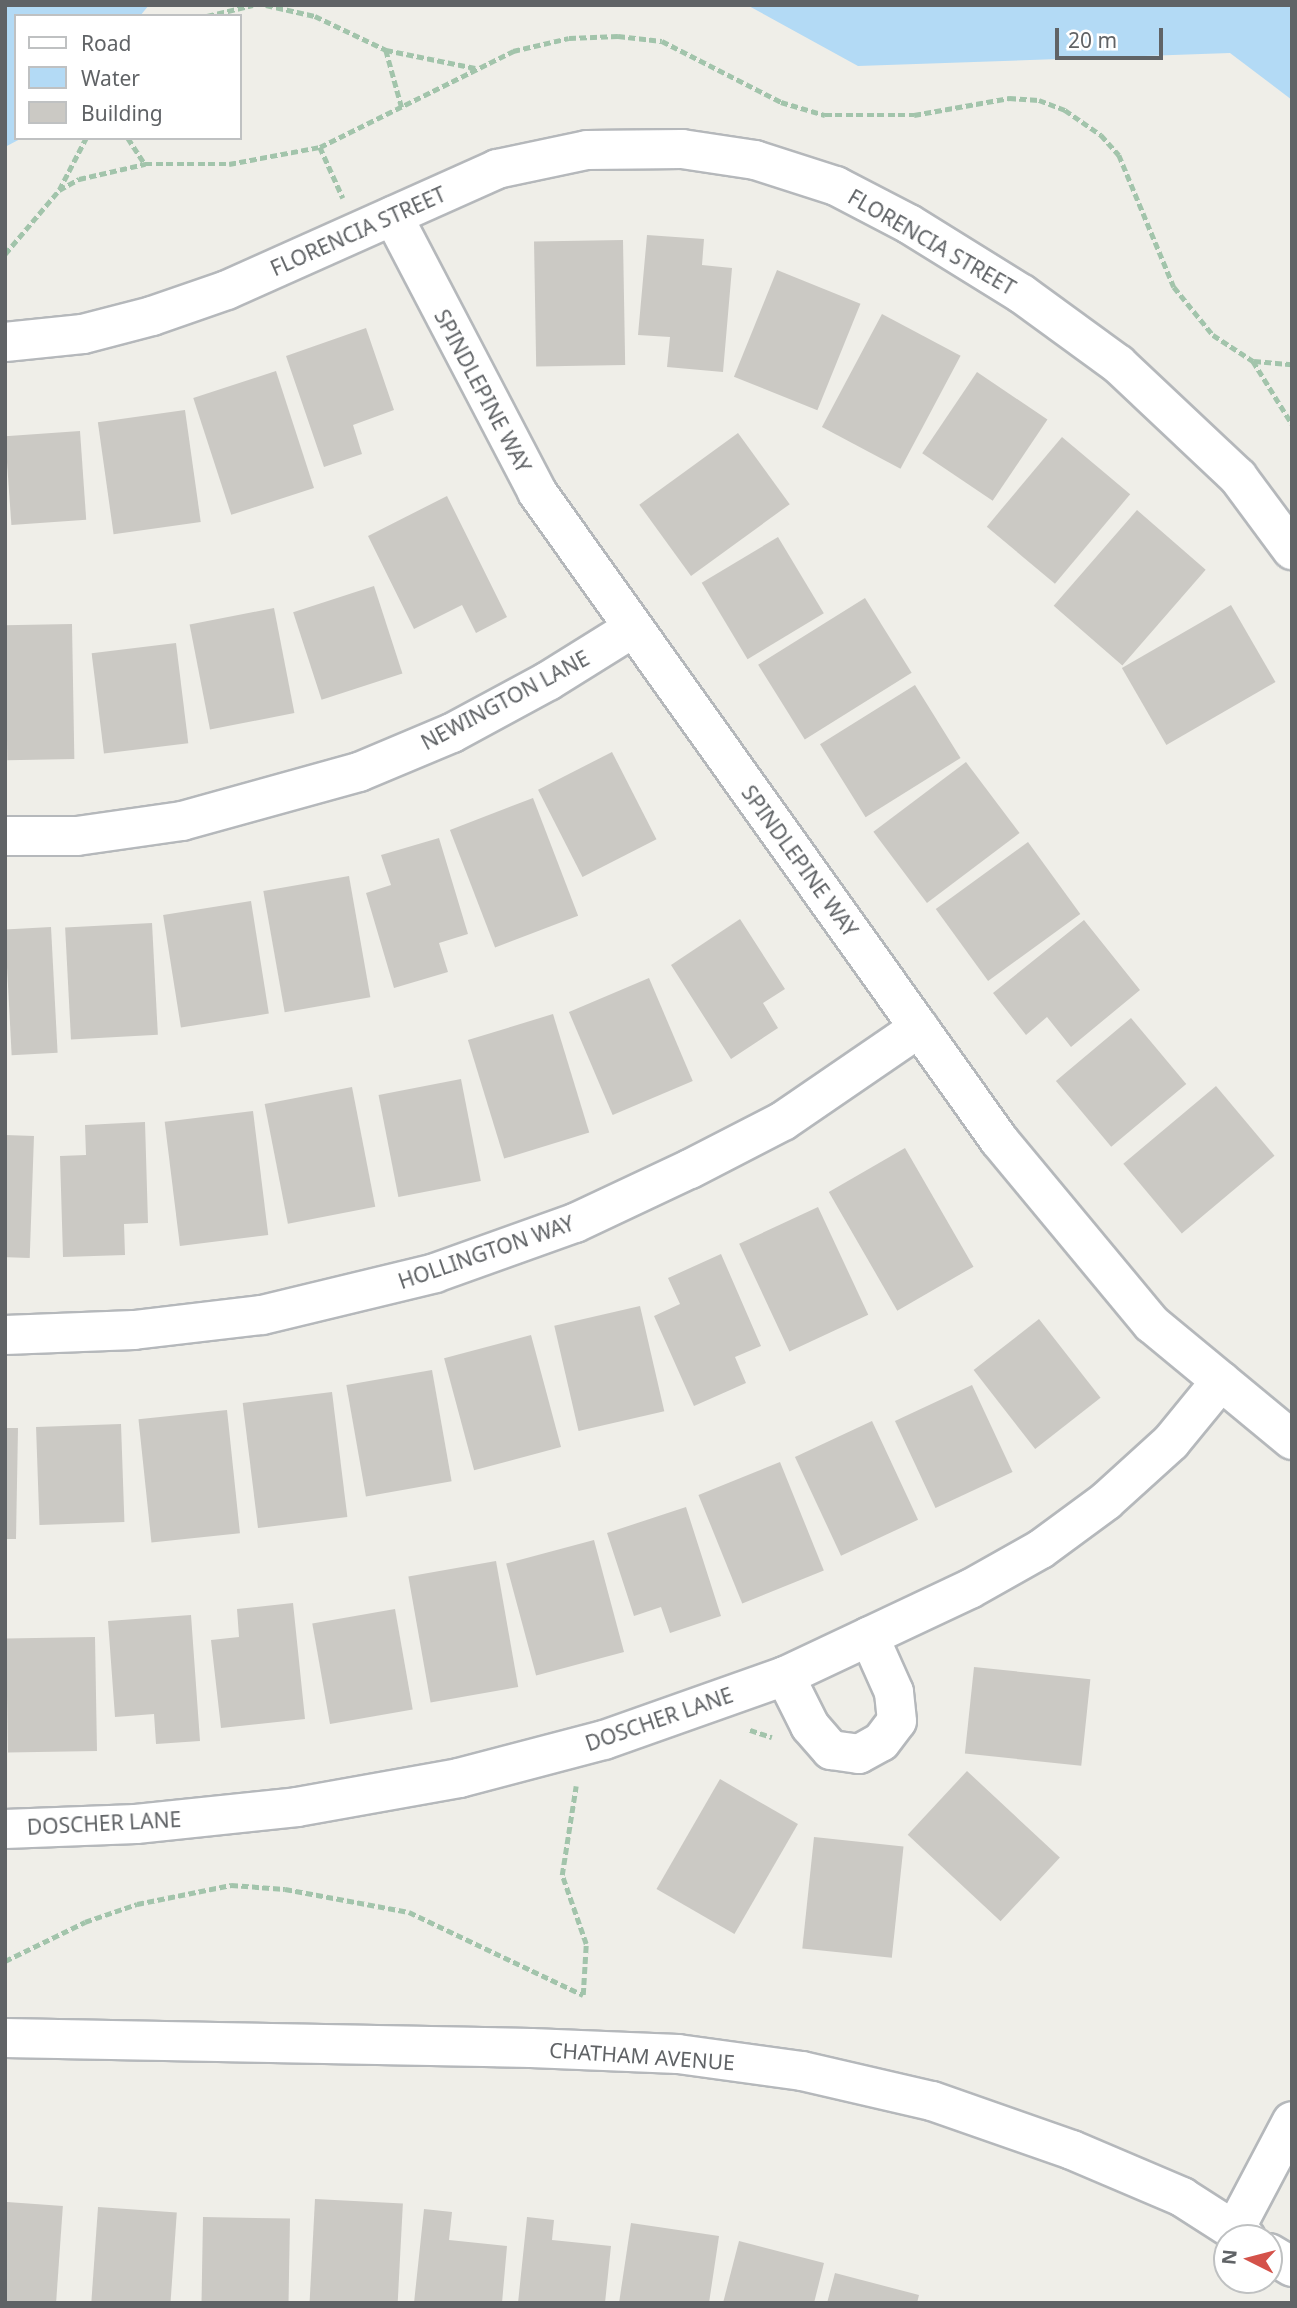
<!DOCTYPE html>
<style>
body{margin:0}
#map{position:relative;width:1297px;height:2308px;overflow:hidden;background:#efeee8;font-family:"Noto Sans",sans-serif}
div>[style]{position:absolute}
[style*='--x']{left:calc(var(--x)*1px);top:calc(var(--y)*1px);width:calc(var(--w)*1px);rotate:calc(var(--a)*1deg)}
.water>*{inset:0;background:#b3daf5}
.building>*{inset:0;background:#cbc9c4;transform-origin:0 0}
.path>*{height:4.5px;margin-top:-2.25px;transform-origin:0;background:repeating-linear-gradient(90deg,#a2c4ab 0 7px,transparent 0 10.5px)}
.roads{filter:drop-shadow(2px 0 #b5b8bb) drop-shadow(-2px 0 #b5b8bb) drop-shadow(0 2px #b5b8bb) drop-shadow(0 -2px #b5b8bb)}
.minor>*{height:38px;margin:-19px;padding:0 19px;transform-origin:19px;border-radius:19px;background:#fff}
span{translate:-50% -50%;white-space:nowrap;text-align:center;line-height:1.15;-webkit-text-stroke:6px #fff;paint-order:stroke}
.street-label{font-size:21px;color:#606366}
.frame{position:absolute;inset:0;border:7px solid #606366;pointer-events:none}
.legend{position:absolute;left:14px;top:14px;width:228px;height:126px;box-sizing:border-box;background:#fff;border:2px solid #bfc1c2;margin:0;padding:9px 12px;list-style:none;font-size:21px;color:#606366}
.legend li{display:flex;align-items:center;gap:14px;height:35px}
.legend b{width:35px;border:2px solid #bfc1c2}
.north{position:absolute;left:1213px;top:2224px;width:70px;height:70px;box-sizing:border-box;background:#fff;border:2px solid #bfc1c2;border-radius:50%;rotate:276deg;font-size:19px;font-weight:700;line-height:28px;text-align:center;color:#606366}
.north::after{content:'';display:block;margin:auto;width:24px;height:32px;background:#d4524a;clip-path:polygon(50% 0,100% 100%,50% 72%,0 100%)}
.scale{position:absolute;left:1055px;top:28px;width:108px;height:32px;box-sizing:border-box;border:4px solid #606366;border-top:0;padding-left:9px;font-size:21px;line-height:24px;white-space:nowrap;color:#606366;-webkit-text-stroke:5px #fff;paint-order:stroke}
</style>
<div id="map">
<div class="water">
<i style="clip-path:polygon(5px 5px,149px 5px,140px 16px,16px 16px,16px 138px,22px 138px,5px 147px)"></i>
<i style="clip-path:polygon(747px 5px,1292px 5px,1292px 100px,1230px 53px,858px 66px)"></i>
</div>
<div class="building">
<i style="clip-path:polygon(647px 235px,704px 239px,702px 265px,732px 268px,723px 372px,667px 367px,670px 337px,638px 335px)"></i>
<i style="left:623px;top:240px;width:125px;height:89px;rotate:89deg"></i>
<i style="left:777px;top:270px;width:90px;height:115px;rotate:22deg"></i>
<i style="left:882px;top:314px;width:89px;height:128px;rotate:28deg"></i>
<i style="clip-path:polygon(366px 328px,394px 410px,353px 425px,362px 454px,324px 467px,286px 356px)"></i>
<i style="left:276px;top:371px;width:123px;height:87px;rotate:72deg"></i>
<i style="left:977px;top:372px;width:85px;height:98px;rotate:34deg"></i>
<i style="left:185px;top:410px;width:113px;height:88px;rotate:82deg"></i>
<i style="left:80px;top:431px;width:89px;height:75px;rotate:86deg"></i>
<i style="left:738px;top:433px;width:88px;height:122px;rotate:54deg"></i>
<i style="left:1062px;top:437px;width:89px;height:117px;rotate:40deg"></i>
<i style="clip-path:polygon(447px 496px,507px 617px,476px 633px,462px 605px,414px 629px,368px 536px)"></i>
<i style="left:1137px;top:510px;width:91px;height:127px;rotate:41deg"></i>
<i style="left:778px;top:537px;width:89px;height:89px;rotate:59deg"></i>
<i style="left:374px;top:586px;width:92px;height:85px;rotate:72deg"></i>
<i style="left:865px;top:598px;width:88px;height:126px;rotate:58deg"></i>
<i style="left:1231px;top:605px;width:89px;height:126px;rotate:60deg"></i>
<i style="left:274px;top:608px;width:107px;height:86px;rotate:79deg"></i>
<i style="left:72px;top:624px;width:135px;height:67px;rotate:89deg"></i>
<i style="left:176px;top:643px;width:101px;height:85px;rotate:83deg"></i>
<i style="left:915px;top:685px;width:86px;height:112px;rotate:58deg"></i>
<i style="left:612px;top:752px;width:98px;height:83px;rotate:63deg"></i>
<i style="left:966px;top:762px;width:89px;height:116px;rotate:53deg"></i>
<i style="left:533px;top:798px;width:126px;height:89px;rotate:69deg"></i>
<i style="clip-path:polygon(439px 838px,468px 934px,439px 943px,448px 972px,394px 988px,366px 893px,391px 885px,381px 855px)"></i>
<i style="left:1028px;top:842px;width:89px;height:114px;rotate:54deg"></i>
<i style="left:349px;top:876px;width:123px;height:87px;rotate:80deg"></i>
<i style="left:251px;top:901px;width:114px;height:89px;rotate:81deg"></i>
<i style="clip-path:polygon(740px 919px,785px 989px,763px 1003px,778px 1028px,731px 1059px,671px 965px)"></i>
<i style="clip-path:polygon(1084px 920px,1140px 990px,1071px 1047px,1047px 1017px,1026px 1035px,993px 993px)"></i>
<i style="left:152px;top:923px;width:112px;height:87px;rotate:87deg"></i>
<i style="left:51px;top:927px;width:126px;height:46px;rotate:87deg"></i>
<i style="left:649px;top:978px;width:112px;height:87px;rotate:67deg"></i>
<i style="left:553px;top:1014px;width:124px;height:89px;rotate:73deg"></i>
<i style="left:1131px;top:1018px;width:86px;height:98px;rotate:50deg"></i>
<i style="left:461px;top:1079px;width:104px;height:84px;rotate:79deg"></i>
<i style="left:1216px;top:1086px;width:91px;height:121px;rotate:50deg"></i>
<i style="left:352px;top:1087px;width:122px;height:89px;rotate:79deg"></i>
<i style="left:253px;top:1111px;width:125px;height:89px;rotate:83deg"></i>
<i style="clip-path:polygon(145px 1122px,148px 1223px,124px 1224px,125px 1255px,63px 1257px,60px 1156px,86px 1155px,85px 1125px)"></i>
<i style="left:5px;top:1135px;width:29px;height:122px;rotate:2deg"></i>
<i style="left:905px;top:1148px;width:137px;height:88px;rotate:60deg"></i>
<i style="left:818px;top:1207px;width:119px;height:87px;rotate:65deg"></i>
<i style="clip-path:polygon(721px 1254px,761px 1346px,735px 1357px,746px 1383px,694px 1406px,654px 1316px,680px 1304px,668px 1278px)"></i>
<i style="left:640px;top:1306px;width:108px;height:88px;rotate:77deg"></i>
<i style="left:1039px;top:1319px;width:100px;height:83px;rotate:52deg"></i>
<i style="left:531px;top:1335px;width:116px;height:90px;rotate:75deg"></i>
<i style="left:432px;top:1370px;width:113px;height:87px;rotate:80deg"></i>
<i style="left:972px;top:1385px;width:96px;height:85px;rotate:65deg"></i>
<i style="left:332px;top:1392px;width:126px;height:90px;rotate:83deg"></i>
<i style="left:227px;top:1410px;width:124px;height:89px;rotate:84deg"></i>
<i style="left:872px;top:1421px;width:109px;height:85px;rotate:65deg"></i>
<i style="left:121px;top:1424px;width:98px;height:85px;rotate:88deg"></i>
<i style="clip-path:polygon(5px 1428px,18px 1428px,16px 1539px,5px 1539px)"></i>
<i style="left:780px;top:1462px;width:117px;height:88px;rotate:68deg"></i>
<i style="clip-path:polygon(686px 1507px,721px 1616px,670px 1633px,661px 1607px,634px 1616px,607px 1533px)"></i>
<i style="left:594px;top:1540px;width:116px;height:91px;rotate:75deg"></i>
<i style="left:496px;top:1561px;width:128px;height:89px;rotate:80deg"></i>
<i style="clip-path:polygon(293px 1603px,305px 1719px,221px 1728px,211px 1640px,239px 1637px,237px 1609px)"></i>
<i style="left:395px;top:1609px;width:102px;height:84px;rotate:80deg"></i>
<i style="clip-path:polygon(191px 1615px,200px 1741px,156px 1744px,154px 1714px,115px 1717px,108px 1621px)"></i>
<i style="left:95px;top:1637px;width:114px;height:89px;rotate:89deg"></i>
<i style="left:974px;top:1667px;width:117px;height:87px;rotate:6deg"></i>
<i style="left:967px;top:1771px;width:127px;height:87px;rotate:43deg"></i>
<i style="left:720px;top:1779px;width:90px;height:127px;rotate:30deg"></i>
<i style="left:814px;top:1837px;width:90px;height:112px;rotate:6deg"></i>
<i style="left:315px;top:2199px;width:88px;height:104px;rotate:3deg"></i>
<i style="left:7px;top:2202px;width:56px;height:101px;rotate:4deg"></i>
<i style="left:98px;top:2207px;width:79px;height:96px;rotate:4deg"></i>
<i style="clip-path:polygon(424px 2209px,452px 2212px,449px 2240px,507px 2246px,502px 2303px,414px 2303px)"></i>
<i style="left:203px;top:2217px;width:87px;height:86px;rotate:1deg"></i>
<i style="clip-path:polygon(527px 2217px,554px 2220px,552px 2240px,611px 2246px,605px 2303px,518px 2303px)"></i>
<i style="clip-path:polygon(631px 2223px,719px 2236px,709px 2303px,619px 2303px)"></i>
<i style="clip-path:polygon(739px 2241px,824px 2263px,814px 2303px,723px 2303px)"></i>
<i style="clip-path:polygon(835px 2273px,919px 2295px,917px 2303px,827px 2303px)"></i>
</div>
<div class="path">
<i style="--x:266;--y:5;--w:50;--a:12.7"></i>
<i style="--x:315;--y:16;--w:79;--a:25.6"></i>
<i style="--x:386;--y:50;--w:91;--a:11.4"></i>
<i style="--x:207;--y:16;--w:47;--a:-13.4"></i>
<i style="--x:386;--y:50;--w:60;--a:74.6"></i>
<i style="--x:128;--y:138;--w:31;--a:57"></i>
<i style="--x:320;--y:147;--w:56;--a:65.7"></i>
<i style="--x:59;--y:190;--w:23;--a:-29"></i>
<i style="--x:79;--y:179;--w:68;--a:-12.8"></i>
<i style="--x:145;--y:164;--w:84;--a:0"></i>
<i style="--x:229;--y:164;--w:93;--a:-10.6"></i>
<i style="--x:320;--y:147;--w:216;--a:-26.4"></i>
<i style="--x:513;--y:51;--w:57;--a:-13.1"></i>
<i style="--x:569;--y:38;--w:49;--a:-2.3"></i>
<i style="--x:618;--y:36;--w:44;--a:6.5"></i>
<i style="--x:662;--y:41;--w:134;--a:27.1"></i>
<i style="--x:781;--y:102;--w:46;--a:16.5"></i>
<i style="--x:825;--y:115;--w:89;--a:0"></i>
<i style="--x:914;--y:115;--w:97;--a:-10.1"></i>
<i style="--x:1009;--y:98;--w:30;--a:4"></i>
<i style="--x:1039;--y:100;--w:28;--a:21"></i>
<i style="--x:1065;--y:110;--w:44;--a:34.8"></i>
<i style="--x:1101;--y:135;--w:27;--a:48"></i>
<i style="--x:1119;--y:155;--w:143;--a:67.4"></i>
<i style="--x:1174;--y:287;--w:62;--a:50.9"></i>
<i style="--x:1213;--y:335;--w:48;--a:33"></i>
<i style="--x:1253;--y:361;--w:74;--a:58.2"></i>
<i style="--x:5;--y:254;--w:84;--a:-49.8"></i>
<i style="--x:59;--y:190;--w:59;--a:-62.6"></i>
<i style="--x:1254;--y:361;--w:38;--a:5"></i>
<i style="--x:750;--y:1730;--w:23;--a:18"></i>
<i style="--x:5;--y:1961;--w:89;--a:-26"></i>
<i style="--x:85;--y:1922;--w:55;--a:-19.1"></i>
<i style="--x:137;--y:1904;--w:96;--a:-11.4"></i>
<i style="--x:231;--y:1885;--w:54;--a:4.2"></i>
<i style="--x:285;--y:1889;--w:126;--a:10.5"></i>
<i style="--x:409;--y:1912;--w:193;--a:25.5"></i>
<i style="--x:583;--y:1995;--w:51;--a:-86.6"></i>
<i style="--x:586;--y:1944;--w:73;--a:-109.2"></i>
<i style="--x:562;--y:1875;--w:90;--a:-81.1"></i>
</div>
<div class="roads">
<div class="minor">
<i style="--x:393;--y:216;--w:311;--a:62.4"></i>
<i style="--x:537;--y:492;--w:796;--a:54.51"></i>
<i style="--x:999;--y:1140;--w:239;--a:50.3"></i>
<i style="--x:1152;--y:1324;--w:182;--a:39.6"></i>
<i style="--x:5;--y:342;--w:78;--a:-5.9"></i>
<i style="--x:83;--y:334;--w:71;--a:-14.6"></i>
<i style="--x:152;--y:316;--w:79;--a:-19.1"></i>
<i style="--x:227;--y:290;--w:296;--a:-24.1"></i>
<i style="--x:497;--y:169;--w:92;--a:-11.9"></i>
<i style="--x:587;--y:150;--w:95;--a:-0.6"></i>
<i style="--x:682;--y:149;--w:74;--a:8.6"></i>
<i style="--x:755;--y:160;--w:85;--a:17.8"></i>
<i style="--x:836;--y:186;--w:82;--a:27.5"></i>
<i style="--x:909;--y:224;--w:133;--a:31.8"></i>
<i style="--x:1022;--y:294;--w:119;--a:36.1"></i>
<i style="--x:1118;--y:364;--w:165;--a:43.3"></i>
<i style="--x:1238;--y:477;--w:91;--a:53.5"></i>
<i style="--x:5;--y:836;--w:72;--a:0"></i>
<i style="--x:77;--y:836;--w:106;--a:-8.1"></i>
<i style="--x:182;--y:821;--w:184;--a:-15.5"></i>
<i style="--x:359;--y:772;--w:101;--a:-22.8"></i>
<i style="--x:452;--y:733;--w:109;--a:-28.4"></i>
<i style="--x:548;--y:681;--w:100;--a:-31.9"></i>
<i style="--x:5;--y:1335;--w:129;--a:-2.2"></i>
<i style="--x:134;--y:1330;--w:129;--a:-6.7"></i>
<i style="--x:262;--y:1315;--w:178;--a:-13.6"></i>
<i style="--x:435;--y:1273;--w:149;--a:-19.7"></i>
<i style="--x:575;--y:1223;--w:127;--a:-25.2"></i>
<i style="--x:690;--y:1169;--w:105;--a:-27.3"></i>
<i style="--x:783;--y:1121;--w:165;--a:-34.4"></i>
<i style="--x:785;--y:1676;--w:56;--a:63.4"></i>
<i style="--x:810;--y:1726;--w:32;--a:49"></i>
<i style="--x:831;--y:1750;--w:28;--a:8"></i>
<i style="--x:859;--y:1754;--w:25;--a:-29"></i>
<i style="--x:881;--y:1742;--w:26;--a:-53"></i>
<i style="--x:897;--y:1721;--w:29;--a:-96"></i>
<i style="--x:894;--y:1692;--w:61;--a:-114.1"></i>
<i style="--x:5;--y:1829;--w:131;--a:-2.2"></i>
<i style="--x:136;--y:1824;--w:162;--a:-6"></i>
<i style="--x:297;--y:1807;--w:165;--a:-10.1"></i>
<i style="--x:459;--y:1778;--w:150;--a:-14.7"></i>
<i style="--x:604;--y:1740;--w:192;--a:-19.5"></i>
<i style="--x:785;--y:1676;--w:204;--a:-25.2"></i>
<i style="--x:970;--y:1589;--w:81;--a:-29.4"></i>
<i style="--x:1041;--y:1549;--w:81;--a:-36.4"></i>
<i style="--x:1106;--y:1501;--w:88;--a:-42.2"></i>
<i style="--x:1171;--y:1442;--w:79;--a:-50.7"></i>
<i style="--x:5;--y:2038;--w:526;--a:1.09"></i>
<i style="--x:531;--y:2048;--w:147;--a:2.3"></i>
<i style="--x:678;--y:2054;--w:125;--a:7.8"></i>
<i style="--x:802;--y:2071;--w:133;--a:13"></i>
<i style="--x:932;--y:2101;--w:148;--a:19.3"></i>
<i style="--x:1072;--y:2150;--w:120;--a:23.1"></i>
<i style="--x:1182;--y:2197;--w:76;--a:32.6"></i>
<i style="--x:1234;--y:2231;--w:124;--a:-62.2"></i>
<i style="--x:1269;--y:2253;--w:27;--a:31"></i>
</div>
</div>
<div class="street-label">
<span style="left:358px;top:231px;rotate:-24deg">FLORENCIA STREET</span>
<span style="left:932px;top:242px;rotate:30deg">FLORENCIA STREET</span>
<span style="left:483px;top:391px;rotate:62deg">SPINDLEPINE WAY</span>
<span style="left:505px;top:700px;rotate:-28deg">NEWINGTON LANE</span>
<span style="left:800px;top:861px;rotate:54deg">SPINDLEPINE WAY</span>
<span style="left:486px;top:1252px;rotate:-19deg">HOLLINGTON WAY</span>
<span style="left:659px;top:1719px;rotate:-19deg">DOSCHER LANE</span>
<span style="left:104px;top:1823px;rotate:-3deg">DOSCHER LANE</span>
<span style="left:642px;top:2056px;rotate:4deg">CHATHAM AVENUE</span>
</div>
<div class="frame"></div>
<ul class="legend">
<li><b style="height:9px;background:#fff"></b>Road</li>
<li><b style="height:19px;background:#b3daf5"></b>Water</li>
<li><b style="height:19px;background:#cbc9c4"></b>Building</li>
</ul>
<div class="north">N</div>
<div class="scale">20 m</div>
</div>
